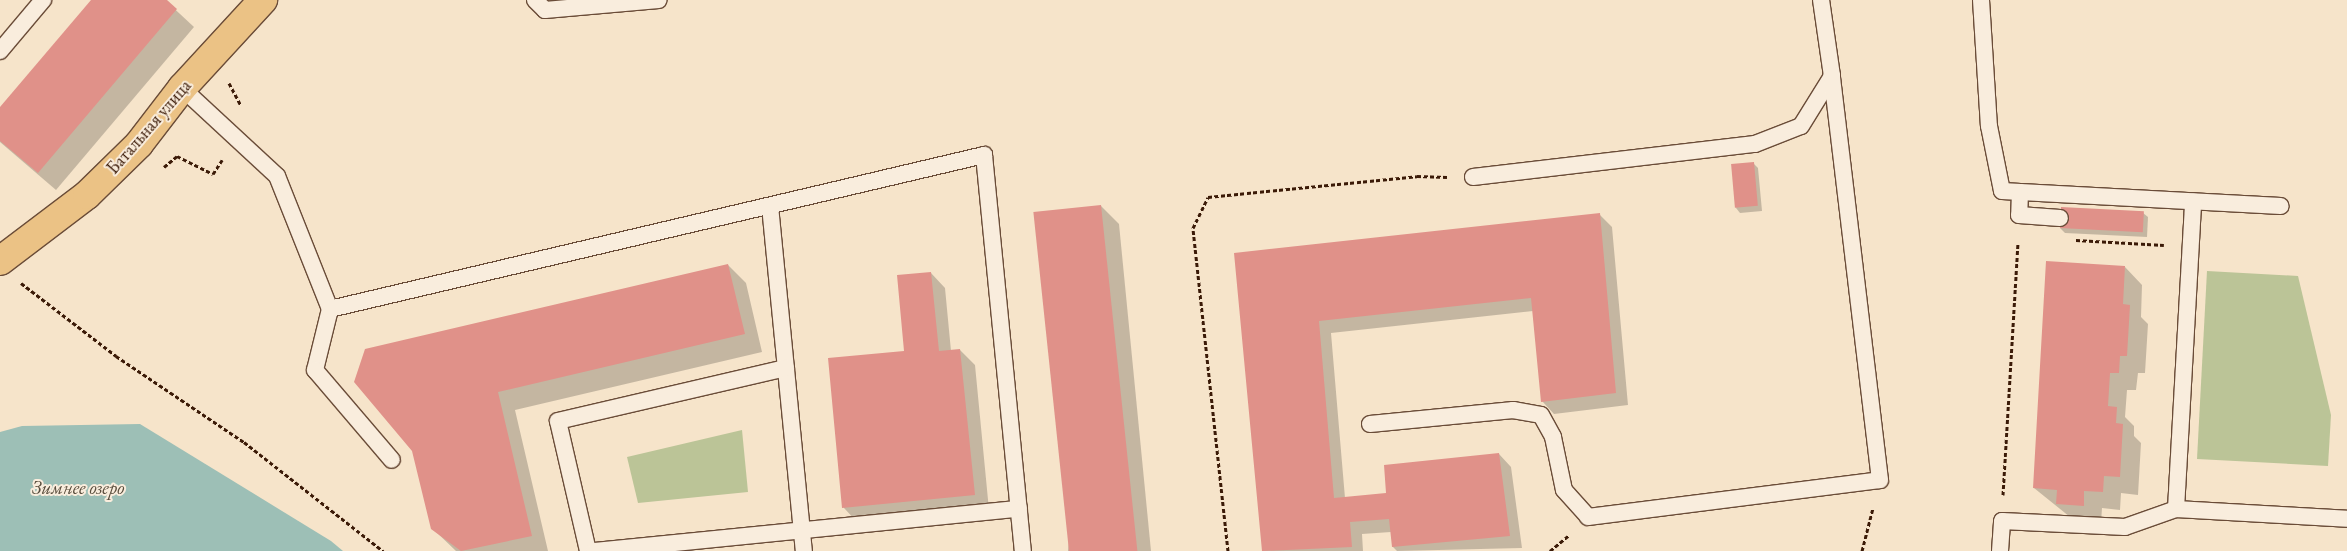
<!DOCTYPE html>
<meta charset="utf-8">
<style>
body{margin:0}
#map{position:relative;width:2347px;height:551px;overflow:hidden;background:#f6e4ca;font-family:"EB Garamond",serif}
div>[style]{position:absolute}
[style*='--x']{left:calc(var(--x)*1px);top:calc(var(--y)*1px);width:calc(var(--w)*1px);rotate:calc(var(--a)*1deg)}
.green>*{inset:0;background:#bbc497}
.water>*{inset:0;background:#9dbfb6}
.shadow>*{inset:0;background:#0003}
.building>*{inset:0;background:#e09189;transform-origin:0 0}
.path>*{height:3px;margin-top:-1.5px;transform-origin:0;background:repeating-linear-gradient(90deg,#3b1a07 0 4px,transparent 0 6.5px)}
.roads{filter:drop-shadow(1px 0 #6a4c38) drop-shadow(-1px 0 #6a4c38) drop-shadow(0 1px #6a4c38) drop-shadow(0 -1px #6a4c38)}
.lane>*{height:16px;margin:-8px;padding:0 8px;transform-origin:8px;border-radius:8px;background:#f9eddd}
.primary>*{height:28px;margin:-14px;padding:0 14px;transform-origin:14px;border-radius:14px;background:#ebc285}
span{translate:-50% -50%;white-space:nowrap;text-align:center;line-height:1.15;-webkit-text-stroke:4px #f9eddd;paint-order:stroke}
.street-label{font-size:18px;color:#3b1a07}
.water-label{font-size:19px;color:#584c3c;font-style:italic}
</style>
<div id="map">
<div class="green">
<i style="clip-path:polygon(2207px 271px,2298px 276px,2331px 415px,2328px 466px,2197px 459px)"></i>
<i style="clip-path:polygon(742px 430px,748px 492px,638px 503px,627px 457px)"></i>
</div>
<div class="water">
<i style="clip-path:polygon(140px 424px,331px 541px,343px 551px,0 551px,0 432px,22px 426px)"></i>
</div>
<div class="shadow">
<i style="clip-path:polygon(92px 0,165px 0,194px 27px,56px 190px,0 142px,0 109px)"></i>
<i style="clip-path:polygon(1753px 163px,1758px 168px,1762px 211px,1740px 213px,1736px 208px)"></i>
<i style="clip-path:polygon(1101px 206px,1119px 224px,1151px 551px,1068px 551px)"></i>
<i style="clip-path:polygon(2143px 213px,2148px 217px,2147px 237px,2065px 233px,2060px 228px)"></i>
<i style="clip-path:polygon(1600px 215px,1612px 227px,1628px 405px,1554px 414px,1542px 401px,1533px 311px,1331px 333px,1345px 498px,1388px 494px,1499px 454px,1511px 467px,1522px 548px,1397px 551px,1393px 547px,1391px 532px,1362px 534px,1363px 551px,1263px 551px,1235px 254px)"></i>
<i style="clip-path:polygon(728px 265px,746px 283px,762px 352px,515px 410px,548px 551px,456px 551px,432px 528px,414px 450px,355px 381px)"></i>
<i style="clip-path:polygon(2125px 267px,2142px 285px,2141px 317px,2148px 324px,2145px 373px,2138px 373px,2136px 390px,2127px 390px,2125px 417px,2134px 426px,2134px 436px,2141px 443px,2138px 495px,2121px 493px,2120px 510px,2102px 508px,2101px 523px,2075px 521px,2034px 488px)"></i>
<i style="clip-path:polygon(931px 273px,945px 288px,951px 351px,960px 350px,975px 365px,989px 510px,858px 523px,844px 508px,829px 359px,905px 352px)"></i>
</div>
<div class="building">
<i style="clip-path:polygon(91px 0,167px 0,177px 9px,38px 173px,0 141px,0 107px)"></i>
<i style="left:1754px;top:162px;width:44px;height:23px;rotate:85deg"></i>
<i style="left:1101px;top:205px;width:348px;height:68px;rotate:84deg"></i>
<i style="left:2061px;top:207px;width:83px;height:21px;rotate:3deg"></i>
<i style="clip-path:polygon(1600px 213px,1616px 393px,1541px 402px,1531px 298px,1319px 321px,1334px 498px,1386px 493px,1384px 465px,1499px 453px,1510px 536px,1392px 547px,1389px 519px,1350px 522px,1352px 547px,1262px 551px,1234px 253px)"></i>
<i style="clip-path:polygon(2046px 261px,2125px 266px,2123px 304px,2130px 305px,2127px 356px,2120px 356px,2119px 373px,2110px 373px,2108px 406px,2117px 407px,2116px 423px,2123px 424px,2120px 477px,2104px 476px,2103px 492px,2084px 491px,2084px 506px,2056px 504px,2057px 490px,2033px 488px)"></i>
<i style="clip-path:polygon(728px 264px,745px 334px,498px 392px,532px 536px,461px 551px,431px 529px,412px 451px,354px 382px,365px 349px)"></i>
<i style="clip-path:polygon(931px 272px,939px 351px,960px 349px,975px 495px,842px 508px,828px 358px,904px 351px,897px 275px)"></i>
</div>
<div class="path">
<i style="--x:229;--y:83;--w:24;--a:62"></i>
<i style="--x:164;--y:167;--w:17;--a:-40"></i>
<i style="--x:177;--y:156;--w:40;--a:26.6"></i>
<i style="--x:213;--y:174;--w:17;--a:-57"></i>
<i style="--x:2076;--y:240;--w:88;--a:3.3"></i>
<i style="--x:21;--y:283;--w:120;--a:37.5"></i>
<i style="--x:116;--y:356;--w:154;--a:33.9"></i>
<i style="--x:244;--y:442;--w:177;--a:38.1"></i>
<i style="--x:2003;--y:495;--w:253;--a:-86.6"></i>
<i style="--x:1228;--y:551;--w:325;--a:-96.2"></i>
<i style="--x:1193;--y:228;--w:34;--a:-64"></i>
<i style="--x:1208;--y:197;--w:210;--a:-5.7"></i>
<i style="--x:1417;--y:176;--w:30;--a:2"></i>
<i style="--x:1550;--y:551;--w:26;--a:-40"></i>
<i style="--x:1862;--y:551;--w:44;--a:-75.7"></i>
</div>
<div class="roads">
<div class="lane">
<i style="--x:535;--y:0;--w:14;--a:45"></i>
<i style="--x:545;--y:10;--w:114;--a:-5"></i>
<i style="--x:1981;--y:0;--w:126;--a:86.4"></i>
<i style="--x:1989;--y:126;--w:66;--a:78.7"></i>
<i style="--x:2002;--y:191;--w:279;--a:3.1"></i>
<i style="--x:0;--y:51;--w:67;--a:-49.9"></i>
<i style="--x:182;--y:88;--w:129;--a:42.8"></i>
<i style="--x:277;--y:176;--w:143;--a:68.3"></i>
<i style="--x:330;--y:309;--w:63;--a:103.8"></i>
<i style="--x:315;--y:370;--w:118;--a:49.5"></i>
<i style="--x:1473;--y:177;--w:284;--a:-6.7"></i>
<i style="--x:1755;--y:144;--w:49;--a:-21.4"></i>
<i style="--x:1801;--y:126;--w:59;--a:-58.2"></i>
<i style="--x:1832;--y:76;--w:77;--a:-98.2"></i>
<i style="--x:2020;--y:192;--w:23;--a:92"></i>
<i style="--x:2019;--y:215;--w:41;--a:4.2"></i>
<i style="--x:770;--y:206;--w:347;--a:84.4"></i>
<i style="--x:330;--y:309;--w:672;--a:-13.25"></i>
<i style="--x:984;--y:155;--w:398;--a:84.4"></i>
<i style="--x:1370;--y:424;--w:144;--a:-5.6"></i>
<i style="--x:1513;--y:410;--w:28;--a:10"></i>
<i style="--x:1541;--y:415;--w:25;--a:61"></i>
<i style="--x:1553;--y:437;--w:54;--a:78.3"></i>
<i style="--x:1564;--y:490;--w:36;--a:48"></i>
<i style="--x:1588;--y:517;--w:294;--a:-7.2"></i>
<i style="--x:1880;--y:480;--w:407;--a:-96.8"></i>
<i style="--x:2176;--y:509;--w:308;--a:-86.8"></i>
<i style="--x:588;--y:551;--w:133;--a:-103"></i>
<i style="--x:558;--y:421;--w:234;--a:-13.1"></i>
<i style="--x:595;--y:551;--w:426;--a:-5.7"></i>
<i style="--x:2000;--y:551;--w:30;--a:-86"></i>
<i style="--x:2002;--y:521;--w:123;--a:2.8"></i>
<i style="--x:2125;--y:527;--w:54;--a:-19.4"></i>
<i style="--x:2176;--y:509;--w:171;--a:3.3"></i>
</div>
<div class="primary">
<i style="--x:0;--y:261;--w:109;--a:-37.2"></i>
<i style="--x:87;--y:195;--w:73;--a:-44.4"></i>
<i style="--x:139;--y:144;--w:71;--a:-52.5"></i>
<i style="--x:182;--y:88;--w:120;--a:-47.4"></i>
</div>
</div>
<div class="street-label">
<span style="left:149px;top:127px;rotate:-49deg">Батальная улица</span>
</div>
<div class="water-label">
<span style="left:78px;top:488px">Зимнее озеро</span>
</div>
</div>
